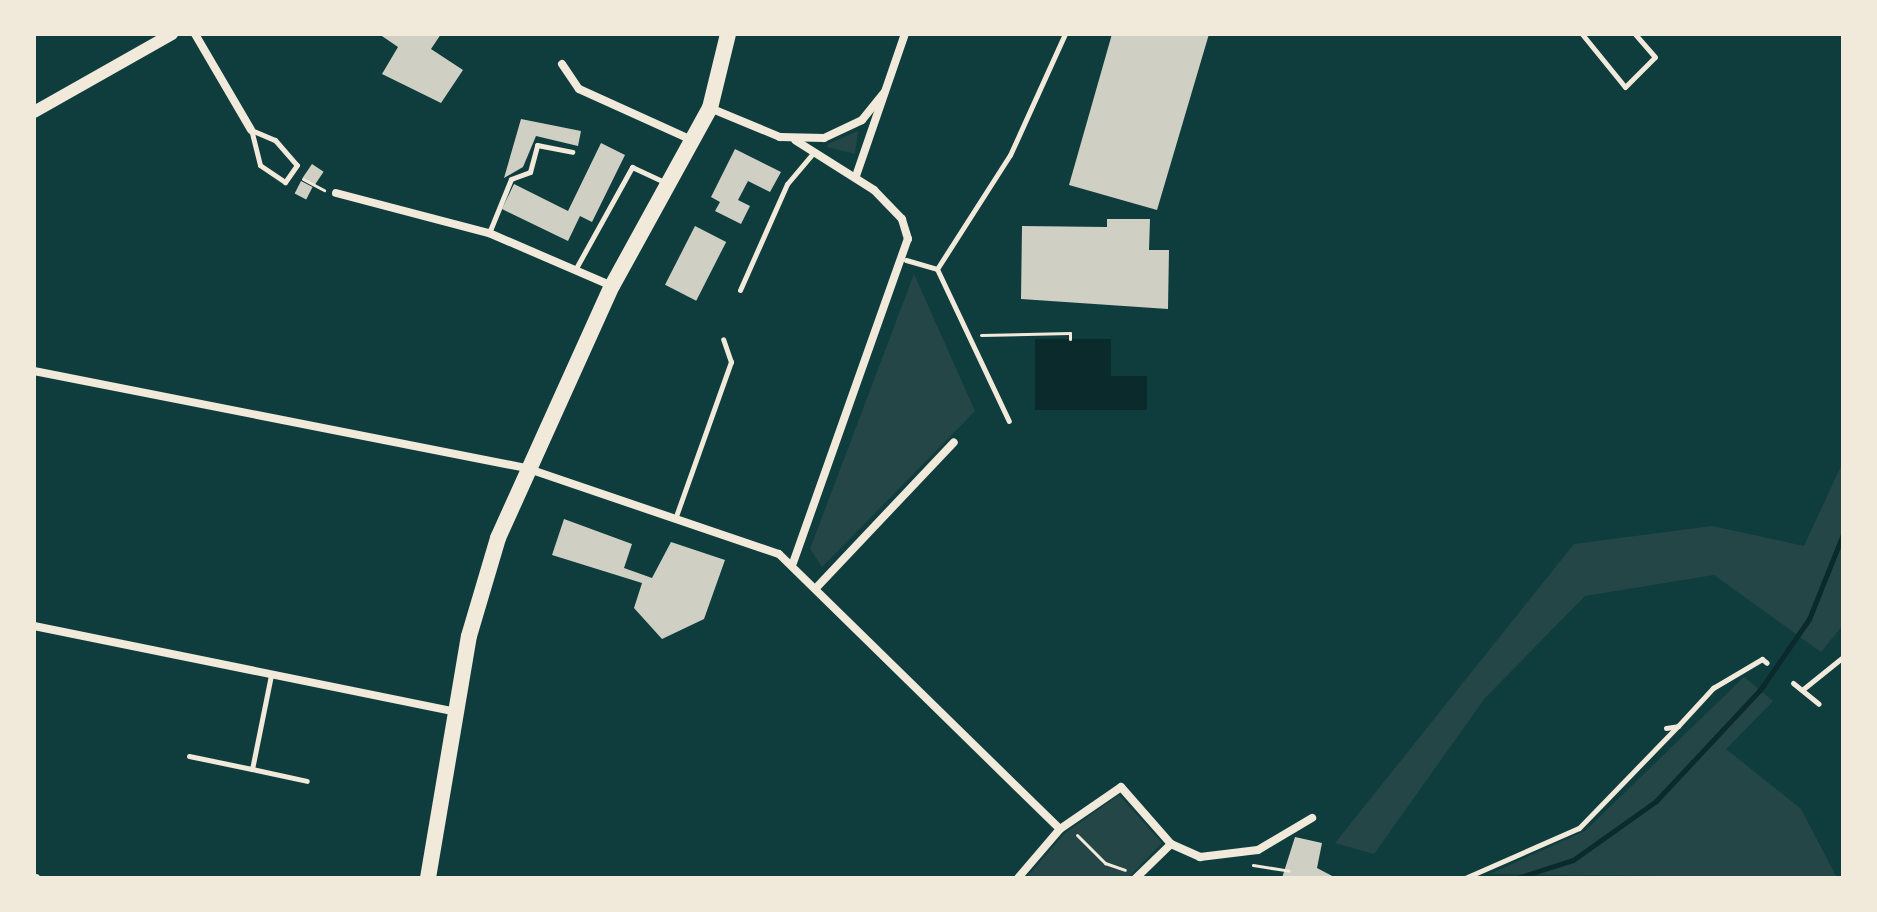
<!DOCTYPE html>
<style>
body{margin:0}
#map{position:relative;width:1877px;height:912px;overflow:hidden;background:#0f3d3e;font-family:Karla,sans-serif}
div>[style]{position:absolute}
[style*='--x']{left:calc(var(--x)*1px);top:calc(var(--y)*1px);width:calc(var(--w)*1px);rotate:calc(var(--a)*1deg)}
.green>*{inset:0;background:#244646}
.water>*{inset:0;background:#0a2a2b}
.stream>*{height:5px;margin:-2.5px;padding:0 2.5px;transform-origin:2.5px;border-radius:2.5px;background:#0a2a2b}
.building>*{inset:0;background:#cfcfc3;transform-origin:0 0}
.path>*{height:3px;margin:-1.5px;padding:0 1.5px;transform-origin:1.5px;border-radius:1.5px;background:#f1e9da}
.service>*{height:5px;margin:-2.5px;padding:0 2.5px;transform-origin:2.5px;border-radius:2.5px;background:#f1e9da}
.minor>*{height:8px;margin:-4px;padding:0 4px;transform-origin:4px;border-radius:4px;background:#f1e9da}
.tertiary>*{height:12px;margin:-6px;padding:0 6px;transform-origin:6px;border-radius:6px;background:#f1e9da}
.primary>*{height:16px;margin:-8px;padding:0 8px;transform-origin:8px;border-radius:8px;background:#f1e9da}
span{translate:-50% -50%;white-space:nowrap;text-align:center;line-height:1.15;-webkit-text-stroke:6px #f1e9da;paint-order:stroke}
.frame{position:absolute;inset:0;border:36px solid #f1e9da;pointer-events:none}
</style>
<div id="map">
<div class="green">
<i style="clip-path:polygon(858px 131px,855px 154px,827px 147px,828px 144px)"></i>
<i style="clip-path:polygon(914px 274px,975px 411px,822px 567px,810px 549px)"></i>
<i style="clip-path:polygon(1843px 462px,1843px 625px,1821px 652px,1714px 575px,1585px 596px,1485px 698px,1374px 854px,1335px 843px,1574px 544px,1712px 526px,1804px 546px)"></i>
<i style="clip-path:polygon(1744px 677px,1773px 701px,1726px 749px,1801px 809px,1837px 878px,1490px 874px,1585px 831px)"></i>
<i style="clip-path:polygon(1119px 795px,1162px 843px,1128px 878px,1026px 878px,1065px 833px)"></i>
</div>
<div class="water">
<i style="clip-path:polygon(1035px 339px,1111px 339px,1111px 376px,1147px 376px,1147px 410px,1035px 410px)"></i>
</div>
<div class="stream">
<i style="--x:1517;--y:878;--w:59;--a:-17.8"></i>
<i style="--x:1573;--y:860;--w:102;--a:-35.4"></i>
<i style="--x:1656;--y:801;--w:152;--a:-46.9"></i>
<i style="--x:1760;--y:690;--w:86;--a:-55.4"></i>
<i style="--x:1809;--y:619;--w:92;--a:-68.2"></i>
</div>
<div class="building">
<i style="clip-path:polygon(379px 34px,441px 34px,431px 49px,463px 70px,441px 103px,382px 74px,398px 47px)"></i>
<i style="clip-path:polygon(1112px 34px,1209px 34px,1157px 210px,1069px 185px)"></i>
<i style="clip-path:polygon(521px 119px,581px 131px,578px 146px,536px 136px,523px 167px,504px 178px)"></i>
<i style="clip-path:polygon(601px 143px,625px 155px,592px 222px,580px 216px,568px 241px,502px 209px,514px 184px,568px 211px)"></i>
<i style="clip-path:polygon(735px 149px,781px 172px,770px 192px,748px 181px,738px 200px,750px 206px,741px 224px,715px 211px,720px 202px,711px 197px)"></i>
<i style="left:312px;top:164px;width:14px;height:17px;rotate:34deg"></i>
<i style="left:301px;top:181px;width:13px;height:14px;rotate:27deg"></i>
<i style="clip-path:polygon(1107px 219px,1150px 219px,1149px 250px,1169px 250px,1168px 309px,1021px 299px,1022px 226px,1107px 227px)"></i>
<i style="left:695px;top:226px;width:35px;height:66px;rotate:27deg"></i>
<i style="clip-path:polygon(564px 519px,632px 544px,624px 568px,652px 578px,671px 542px,725px 560px,704px 619px,662px 639px,634px 608px,642px 583px,552px 555px)"></i>
<i style="clip-path:polygon(1295px 837px,1322px 843px,1317px 868px,1336px 878px,1282px 878px)"></i>
</div>
<div class="path">
<i style="--x:303;--y:179;--w:24;--a:28"></i>
<i style="--x:981;--y:335;--w:89;--a:-1.3"></i>
<i style="--x:1070;--y:333;--w:6;--a:90"></i>
<i style="--x:1077;--y:835;--w:40;--a:45"></i>
<i style="--x:1105;--y:863;--w:21;--a:19"></i>
<i style="--x:1253;--y:865;--w:36;--a:9"></i>
</div>
<div class="service">
<i style="--x:1582;--y:34;--w:68;--a:50.9"></i>
<i style="--x:1625;--y:87;--w:42;--a:-45"></i>
<i style="--x:1655;--y:57;--w:30;--a:-131"></i>
<i style="--x:251;--y:130;--w:26;--a:23"></i>
<i style="--x:275;--y:140;--w:33;--a:49"></i>
<i style="--x:297;--y:165;--w:21;--a:125"></i>
<i style="--x:285;--y:182;--w:30;--a:-146"></i>
<i style="--x:260;--y:165;--w:36;--a:-104"></i>
<i style="--x:489;--y:233;--w:58;--a:-67.8"></i>
<i style="--x:511;--y:179;--w:20;--a:-20"></i>
<i style="--x:530;--y:172;--w:28;--a:-75"></i>
<i style="--x:537;--y:145;--w:36;--a:11"></i>
<i style="--x:906;--y:260;--w:32;--a:16"></i>
<i style="--x:937;--y:269;--w:168;--a:64.7"></i>
<i style="--x:937;--y:269;--w:135;--a:-57.4"></i>
<i style="--x:1010;--y:155;--w:133;--a:-65.6"></i>
<i style="--x:575;--y:270;--w:118;--a:-61"></i>
<i style="--x:632;--y:167;--w:35;--a:25"></i>
<i style="--x:740;--y:290;--w:116;--a:-66.1"></i>
<i style="--x:787;--y:184;--w:42;--a:-49.8"></i>
<i style="--x:675;--y:519;--w:167;--a:-70.4"></i>
<i style="--x:731;--y:362;--w:24;--a:-109"></i>
<i style="--x:271;--y:675;--w:96;--a:101.4"></i>
<i style="--x:252;--y:769;--w:56;--a:12.3"></i>
<i style="--x:1793;--y:683;--w:33;--a:39"></i>
<i style="--x:1802;--y:690;--w:53;--a:-38.8"></i>
<i style="--x:1666;--y:728;--w:12;--a:-9"></i>
<i style="--x:1678;--y:726;--w:52;--a:-47.4"></i>
<i style="--x:1713;--y:688;--w:57;--a:-30.6"></i>
<i style="--x:1762;--y:659;--w:6;--a:39"></i>
<i style="--x:189;--y:756;--w:64;--a:11.7"></i>
<i style="--x:1465;--y:878;--w:124;--a:-23.7"></i>
<i style="--x:1579;--y:828;--w:142;--a:-45.9"></i>
</div>
<div class="minor">
<i style="--x:195;--y:34;--w:111;--a:59.7"></i>
<i style="--x:562;--y:64;--w:30;--a:56"></i>
<i style="--x:579;--y:89;--w:124;--a:24.3"></i>
<i style="--x:710;--y:108;--w:76;--a:22.5"></i>
<i style="--x:780;--y:137;--w:44;--a:1.3"></i>
<i style="--x:824;--y:138;--w:42;--a:-25.3"></i>
<i style="--x:862;--y:120;--w:35;--a:-51"></i>
<i style="--x:856;--y:176;--w:150;--a:-71"></i>
<i style="--x:336;--y:193;--w:158;--a:14.7"></i>
<i style="--x:489;--y:233;--w:134;--a:23.3"></i>
<i style="--x:34;--y:371;--w:501;--a:11.15"></i>
<i style="--x:526;--y:468;--w:267;--a:18.8"></i>
<i style="--x:779;--y:554;--w:393;--a:44.4"></i>
<i style="--x:793;--y:563;--w:344;--a:-70.5"></i>
<i style="--x:908;--y:239;--w:21;--a:-107"></i>
<i style="--x:902;--y:219;--w:40;--a:-134"></i>
<i style="--x:874;--y:190;--w:93;--a:-147.7"></i>
<i style="--x:817;--y:587;--w:199;--a:-46.6"></i>
<i style="--x:34;--y:626;--w:432;--a:11.5"></i>
<i style="--x:1171;--y:844;--w:32;--a:24"></i>
<i style="--x:1200;--y:857;--w:58;--a:-6.9"></i>
<i style="--x:1258;--y:850;--w:63;--a:-30.7"></i>
<i style="--x:34;--y:878;--w:2;--a:0"></i>
<i style="--x:1018;--y:878;--w:65;--a:-49.4"></i>
<i style="--x:1060;--y:829;--w:74;--a:-34.5"></i>
<i style="--x:1121;--y:787;--w:76;--a:48.7"></i>
<i style="--x:1171;--y:844;--w:49;--a:135.8"></i>
</div>
<div class="tertiary">
<i style="--x:34;--y:112;--w:159;--a:-29.5"></i>
</div>
<div class="primary">
<i style="--x:428;--y:878;--w:245;--a:-80.4"></i>
<i style="--x:469;--y:636;--w:102;--a:-73.5"></i>
<i style="--x:498;--y:538;--w:277;--a:-65.7"></i>
<i style="--x:612;--y:286;--w:203;--a:-61.2"></i>
<i style="--x:710;--y:108;--w:76;--a:-76.3"></i>
</div>
<div class="frame"></div>
</div>
